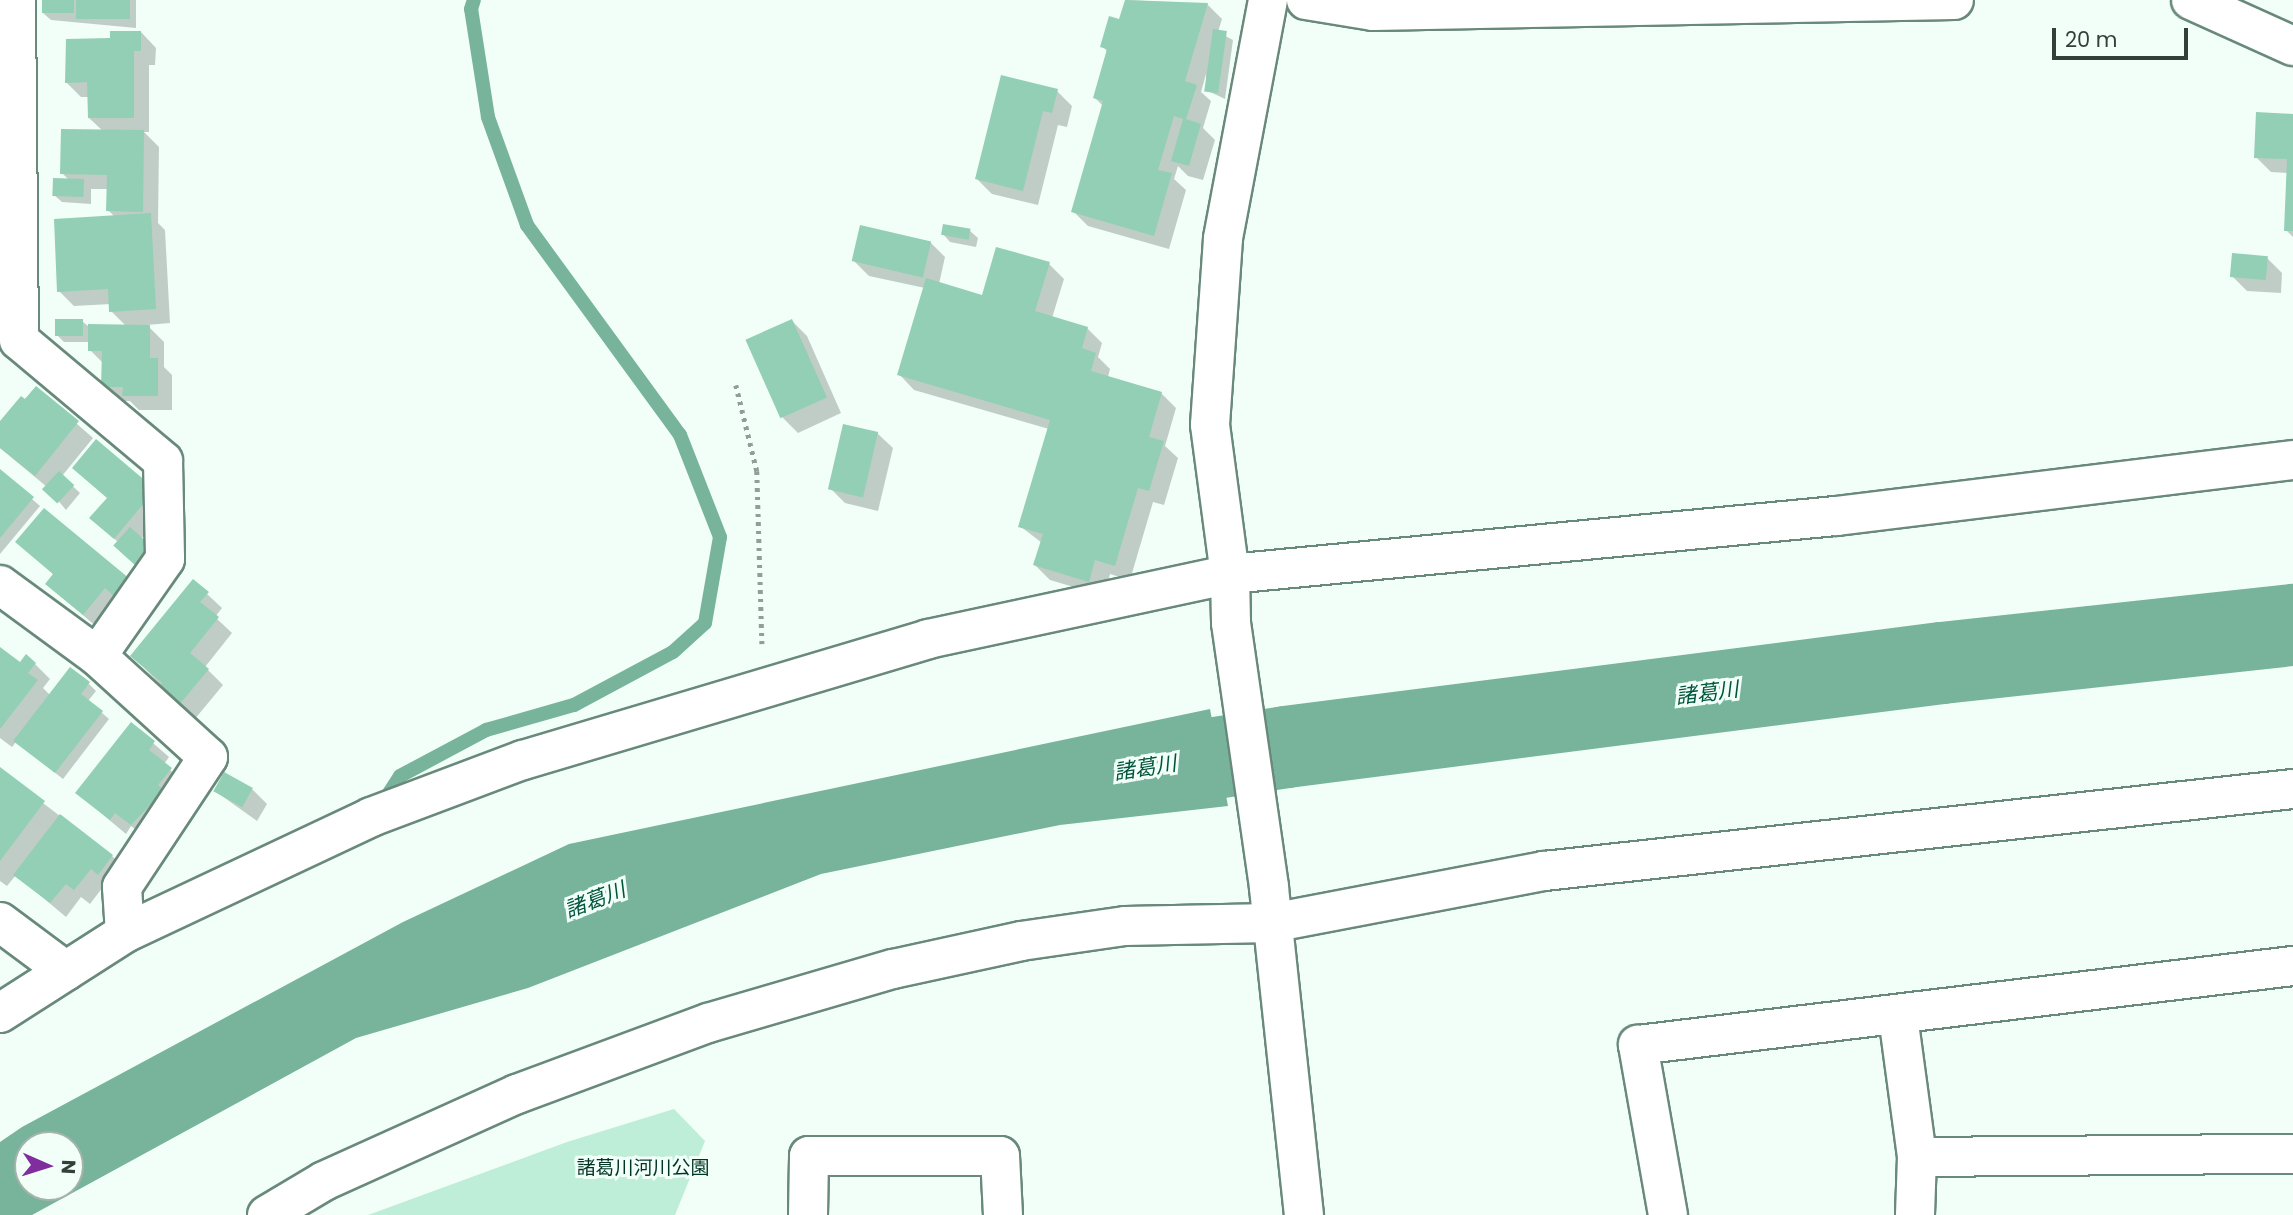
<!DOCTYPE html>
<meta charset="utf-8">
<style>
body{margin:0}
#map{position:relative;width:2293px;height:1215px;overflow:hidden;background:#f1fff8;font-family:Poppins,"Noto Sans JP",sans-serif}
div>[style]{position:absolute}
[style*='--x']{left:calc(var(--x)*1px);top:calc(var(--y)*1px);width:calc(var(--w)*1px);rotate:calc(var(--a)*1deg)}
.green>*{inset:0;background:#beedd8}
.water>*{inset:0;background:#78b49b}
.shadow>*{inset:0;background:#0003}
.stream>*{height:14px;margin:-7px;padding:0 7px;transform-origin:7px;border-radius:7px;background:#78b49b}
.river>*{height:82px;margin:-41px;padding:0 41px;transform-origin:41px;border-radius:41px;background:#78b49b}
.building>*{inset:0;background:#92cfb5;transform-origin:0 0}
.path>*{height:4.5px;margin-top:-2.25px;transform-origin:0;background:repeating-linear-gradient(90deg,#909e97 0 3.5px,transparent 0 8.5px)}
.roads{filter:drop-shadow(2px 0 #69897b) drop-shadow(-2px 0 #69897b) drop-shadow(0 2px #69897b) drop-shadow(0 -2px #69897b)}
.minor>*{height:38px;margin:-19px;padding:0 19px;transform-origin:19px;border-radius:19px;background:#fff}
span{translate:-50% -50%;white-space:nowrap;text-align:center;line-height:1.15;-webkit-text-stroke:6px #f1fff8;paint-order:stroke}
.park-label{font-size:19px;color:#003424}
.water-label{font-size:21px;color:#00543c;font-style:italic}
.north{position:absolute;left:14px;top:1131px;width:70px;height:70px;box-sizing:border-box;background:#f1fff8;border:2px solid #a5b3ac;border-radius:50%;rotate:93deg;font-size:19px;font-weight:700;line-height:28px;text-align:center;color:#32403a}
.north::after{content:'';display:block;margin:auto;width:24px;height:32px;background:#802e9d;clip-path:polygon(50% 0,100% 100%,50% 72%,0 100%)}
.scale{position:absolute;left:2052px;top:28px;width:136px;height:32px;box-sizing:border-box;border:4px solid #32403a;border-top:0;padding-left:9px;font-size:21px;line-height:24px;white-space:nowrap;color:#32403a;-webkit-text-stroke:5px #f1fff8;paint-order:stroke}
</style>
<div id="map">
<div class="green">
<i style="clip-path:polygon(674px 1109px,705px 1141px,675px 1215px,368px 1215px,567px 1142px)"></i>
</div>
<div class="water">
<i style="clip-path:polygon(evenodd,1210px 709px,1228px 806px,1060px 825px,821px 874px,528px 988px,356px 1038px,32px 1215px,0 1215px,0 1142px,22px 1127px,403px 922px,569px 844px,1210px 709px,28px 1145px,70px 1145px,70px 1187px,28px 1187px,28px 1145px)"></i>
</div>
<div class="shadow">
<i style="clip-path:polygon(44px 0,136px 0,136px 28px,51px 20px,43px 13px)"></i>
<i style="clip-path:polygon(1126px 0,1207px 4px,1222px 19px,1218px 32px,1233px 40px,1225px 99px,1206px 90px,1206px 74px,1201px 92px,1211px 101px,1203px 128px,1215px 140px,1203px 180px,1188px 176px,1178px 166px,1174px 179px,1186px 190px,1169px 249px,1088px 226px,1073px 211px,1103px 106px,1095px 98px,1108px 52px,1102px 46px,1120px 21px)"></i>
<i style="clip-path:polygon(141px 32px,156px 48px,155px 65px,149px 65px,149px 132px,144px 132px,159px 147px,158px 223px,165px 230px,170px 323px,147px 325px,164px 342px,164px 367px,172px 375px,172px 410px,139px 410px,130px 401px,118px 401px,103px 386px,103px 363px,90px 350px,90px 342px,64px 342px,57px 335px,82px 321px,88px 326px,127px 327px,111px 311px,111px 304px,74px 306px,59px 291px,115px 217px,108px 210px,108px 189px,91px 189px,91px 204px,62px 202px,54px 195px,69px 180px,62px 173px,103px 131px,89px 118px,89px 97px,81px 97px,66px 82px,112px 40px)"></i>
<i style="clip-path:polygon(1057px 91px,1072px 106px,1067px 127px,1058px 125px,1038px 205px,992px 194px,977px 179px)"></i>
<i style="clip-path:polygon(2293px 116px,2293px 237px,2286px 230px,2288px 173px,2271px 172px,2256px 157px)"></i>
<i style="clip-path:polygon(970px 231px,978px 238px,976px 247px,950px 242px,943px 234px)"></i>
<i style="clip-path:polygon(930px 242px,945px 257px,939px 284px,983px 297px,1049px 264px,1064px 279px,1052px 318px,1087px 328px,1102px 343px,1098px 357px,1110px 369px,1108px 377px,1161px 393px,1176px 408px,1165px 446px,1178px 458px,1164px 505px,1153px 502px,1130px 580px,1110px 574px,1104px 596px,1050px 580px,1035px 565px,1042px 543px,1020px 526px,1049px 429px,914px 390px,899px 374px,925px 288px,869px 276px,854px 261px)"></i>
<i style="clip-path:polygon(2267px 258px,2282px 273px,2281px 293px,2247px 291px,2232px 276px)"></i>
<i style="clip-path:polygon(792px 321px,807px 336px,841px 413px,798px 433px,783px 418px)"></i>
<i style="clip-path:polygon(36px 388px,93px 438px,62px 476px,80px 493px,66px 510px,47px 487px,0 448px,0 424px)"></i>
<i style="clip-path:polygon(877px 433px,893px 448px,878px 511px,845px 503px,830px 488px)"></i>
<i style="clip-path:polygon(0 471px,40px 506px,0 554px)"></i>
<i style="clip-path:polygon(147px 485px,163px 514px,141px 539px,119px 543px,92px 518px)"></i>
<i style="clip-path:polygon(18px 542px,129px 581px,99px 629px,47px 584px,54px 575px)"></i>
<i style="clip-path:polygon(207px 594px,222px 608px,215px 617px,232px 633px,205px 667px,223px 685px,194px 720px,133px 656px)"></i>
<i style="clip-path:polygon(0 649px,20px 664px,35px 664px,50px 679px,43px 688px,50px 695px,89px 684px,96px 691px,88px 701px,109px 719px,63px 779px,16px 742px,12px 747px,0 738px)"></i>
<i style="clip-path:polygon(131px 724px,169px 757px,164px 764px,186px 785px,147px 839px,131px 826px,126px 834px,77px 793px)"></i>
<i style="clip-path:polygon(0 770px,112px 856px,127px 871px,106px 883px,90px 904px,81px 897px,66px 917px,16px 875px,7px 886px,0 881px)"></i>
<i style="clip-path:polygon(252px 789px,267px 804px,257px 821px,215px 791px)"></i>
</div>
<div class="stream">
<i style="--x:389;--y:793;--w:20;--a:-57"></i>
<i style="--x:400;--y:776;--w:98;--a:-28.1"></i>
<i style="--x:486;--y:730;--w:91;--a:-15.9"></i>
<i style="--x:574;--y:705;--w:112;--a:-28.2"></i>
<i style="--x:673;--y:652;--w:43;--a:-42.2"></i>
<i style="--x:705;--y:623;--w:87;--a:-80.1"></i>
<i style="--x:720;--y:537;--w:110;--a:-111.4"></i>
<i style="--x:680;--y:435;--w:260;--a:-126.1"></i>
<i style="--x:527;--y:225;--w:115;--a:-109.9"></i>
<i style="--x:488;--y:117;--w:109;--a:-98.9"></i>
<i style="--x:471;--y:9;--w:9;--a:-72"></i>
</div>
<div class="river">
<i style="--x:1106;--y:775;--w:182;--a:-8.8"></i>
<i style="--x:1286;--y:747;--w:661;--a:-7.3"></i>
<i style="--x:1942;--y:663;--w:353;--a:-6.2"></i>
</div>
<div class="building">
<i style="left:42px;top:0;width:32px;height:13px"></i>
<i style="left:76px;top:0;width:54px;height:19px"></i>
<i style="clip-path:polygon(1125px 0,1208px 3px,1185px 81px,1197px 85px,1186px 119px,1201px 124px,1189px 166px,1171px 161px,1183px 119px,1174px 116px,1158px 170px,1172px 173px,1154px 236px,1071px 212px,1103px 101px,1093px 98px,1107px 49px,1100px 47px,1109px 16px,1119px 19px)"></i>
<i style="left:1213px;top:29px;width:14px;height:63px;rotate:8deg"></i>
<i style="clip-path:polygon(110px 31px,141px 31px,141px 51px,134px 51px,134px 118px,88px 118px,87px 82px,65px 83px,66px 39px,110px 38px)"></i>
<i style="clip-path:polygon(1001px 75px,1058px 89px,1052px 113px,1043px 111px,1023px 191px,975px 179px)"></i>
<i style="clip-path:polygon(2256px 112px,2293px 114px,2293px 231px,2284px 231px,2287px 159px,2254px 158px)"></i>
<i style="clip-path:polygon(61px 129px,144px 130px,143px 212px,106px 211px,107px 175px,60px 174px)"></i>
<i style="left:53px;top:178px;width:31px;height:18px;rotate:2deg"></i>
<i style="clip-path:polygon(151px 213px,156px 309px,109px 312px,108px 289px,57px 292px,54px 219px)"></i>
<i style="left:943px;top:224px;width:28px;height:11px;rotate:10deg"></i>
<i style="left:860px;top:225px;width:73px;height:37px;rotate:13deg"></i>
<i style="clip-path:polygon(996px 247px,1050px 262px,1035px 311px,1088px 327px,1082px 348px,1096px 353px,1091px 371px,1162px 392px,1149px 437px,1164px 441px,1149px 491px,1138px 488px,1115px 566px,1095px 560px,1089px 582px,1033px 565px,1043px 534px,1018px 527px,1050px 420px,897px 375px,926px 278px,982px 295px)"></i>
<i style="left:2232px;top:253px;width:36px;height:24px;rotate:5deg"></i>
<i style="left:55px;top:319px;width:28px;height:17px"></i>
<i style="left:792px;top:319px;width:86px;height:51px;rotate:66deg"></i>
<i style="clip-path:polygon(88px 324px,150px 325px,150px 358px,158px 358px,158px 396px,122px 396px,123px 387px,101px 387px,102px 351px,88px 351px)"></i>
<i style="clip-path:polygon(36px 386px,79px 421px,35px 476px,0 448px,0 421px,21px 396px,25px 399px)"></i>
<i style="left:843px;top:424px;width:36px;height:67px;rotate:13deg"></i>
<i style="clip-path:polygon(96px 439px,148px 483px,141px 491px,149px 497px,114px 539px,89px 518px,107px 498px,72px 468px)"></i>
<i style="clip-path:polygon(0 469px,34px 497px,0 538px)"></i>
<i style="left:59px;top:471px;width:21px;height:25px;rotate:43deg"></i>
<i style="clip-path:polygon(44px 508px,130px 579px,115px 597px,105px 588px,83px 615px,45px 584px,53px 574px,15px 542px)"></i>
<i style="left:130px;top:527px;width:31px;height:25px;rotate:42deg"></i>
<i style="clip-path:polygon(193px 579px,209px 592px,200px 602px,219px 617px,190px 653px,209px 669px,178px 706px,157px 689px,162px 683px,130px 656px)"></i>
<i style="clip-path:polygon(0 647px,20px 662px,26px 654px,36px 663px,28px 673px,38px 680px,0 729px)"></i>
<i style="clip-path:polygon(70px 667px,90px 682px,81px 694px,103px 711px,55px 773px,13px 741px)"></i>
<i style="clip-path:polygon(131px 722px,155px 741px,149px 750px,172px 768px,158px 785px,164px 790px,131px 825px,115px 813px,110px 820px,75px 793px)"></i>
<i style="clip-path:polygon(0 767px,45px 801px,0 861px)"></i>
<i style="left:224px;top:772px;width:33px;height:22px;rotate:29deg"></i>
<i style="clip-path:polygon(60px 814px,113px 855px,98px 875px,91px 869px,74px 890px,66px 884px,50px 903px,13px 875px)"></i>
</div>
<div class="path">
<i style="--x:736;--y:385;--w:89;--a:76.3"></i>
<i style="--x:757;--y:471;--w:173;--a:88.3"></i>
</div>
<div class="roads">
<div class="minor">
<i style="--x:16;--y:0;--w:340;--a:89.5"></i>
<i style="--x:19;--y:340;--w:188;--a:40"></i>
<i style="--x:163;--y:461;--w:98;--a:88.8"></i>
<i style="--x:165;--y:559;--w:118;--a:125"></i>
<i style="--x:97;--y:656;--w:150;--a:42.3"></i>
<i style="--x:208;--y:757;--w:156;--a:123.5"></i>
<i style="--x:122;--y:887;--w:46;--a:86.3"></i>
<i style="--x:1268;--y:0;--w:243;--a:100.7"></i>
<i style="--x:1223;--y:239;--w:186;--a:94"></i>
<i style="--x:1210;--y:425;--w:150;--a:82.4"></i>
<i style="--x:1230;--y:574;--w:49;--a:88.8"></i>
<i style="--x:1231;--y:623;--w:268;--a:81.8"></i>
<i style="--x:1269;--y:888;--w:329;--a:83.9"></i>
<i style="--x:1306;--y:0;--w:68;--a:9.3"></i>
<i style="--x:1373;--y:11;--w:581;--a:-1.08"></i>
<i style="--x:2191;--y:0;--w:112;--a:24.3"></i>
<i style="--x:0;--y:585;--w:120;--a:36.2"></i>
<i style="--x:0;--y:922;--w:82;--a:36.6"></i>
<i style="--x:0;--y:1013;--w:148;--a:-32.6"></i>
<i style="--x:125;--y:933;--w:272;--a:-25.2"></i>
<i style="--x:371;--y:817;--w:162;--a:-20.6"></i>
<i style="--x:523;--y:760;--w:423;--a:-16.6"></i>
<i style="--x:928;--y:639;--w:309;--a:-12.1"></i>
<i style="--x:1230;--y:574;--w:609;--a:-5.47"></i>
<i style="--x:1836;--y:516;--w:460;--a:-7"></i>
<i style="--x:1898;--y:1016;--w:142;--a:82.3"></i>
<i style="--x:1917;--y:1157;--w:58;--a:92"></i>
<i style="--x:1917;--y:1157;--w:376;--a:-0.5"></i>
<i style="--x:267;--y:1215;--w:66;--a:-30.8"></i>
<i style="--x:324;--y:1181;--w:212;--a:-24.3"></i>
<i style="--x:517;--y:1094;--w:204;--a:-20.4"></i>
<i style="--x:708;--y:1023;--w:193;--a:-16.3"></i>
<i style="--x:893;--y:969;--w:131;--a:-12.3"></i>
<i style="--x:1021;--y:941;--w:105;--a:-8.2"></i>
<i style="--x:1125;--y:926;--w:146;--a:-1.2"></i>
<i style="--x:1271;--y:923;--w:278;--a:-10.8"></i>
<i style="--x:1544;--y:871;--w:753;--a:-6.25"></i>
<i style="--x:808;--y:1215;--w:59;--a:-89"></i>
<i style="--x:809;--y:1156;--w:191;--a:0"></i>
<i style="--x:1000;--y:1156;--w:59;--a:87.1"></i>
<i style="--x:1668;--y:1215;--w:173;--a:-100"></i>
<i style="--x:1638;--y:1045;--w:660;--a:-6.88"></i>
</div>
</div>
<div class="park-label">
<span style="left:643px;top:1168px">諸葛川河川公園</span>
</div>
<div class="water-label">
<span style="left:1707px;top:693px;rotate:-7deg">諸葛川</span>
<span style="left:1145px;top:768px;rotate:-9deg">諸葛川</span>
<span style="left:595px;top:900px;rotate:-21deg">諸葛川</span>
</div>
<div class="north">N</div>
<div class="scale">20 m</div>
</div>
